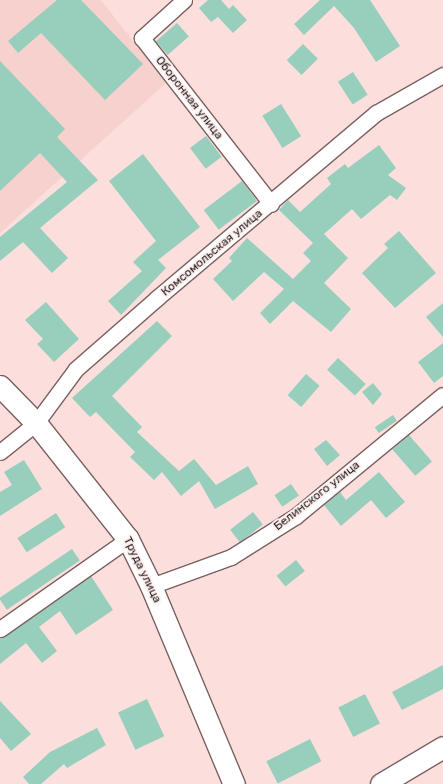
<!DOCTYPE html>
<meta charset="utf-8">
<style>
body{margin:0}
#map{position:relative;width:443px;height:784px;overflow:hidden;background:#fcdfdd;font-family:Rubik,sans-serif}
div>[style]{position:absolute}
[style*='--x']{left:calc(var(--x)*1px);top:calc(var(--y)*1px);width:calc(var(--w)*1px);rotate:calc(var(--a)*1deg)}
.built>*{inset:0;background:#f6d1ce}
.building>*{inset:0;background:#97cebc;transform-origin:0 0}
.roads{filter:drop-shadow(1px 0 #7a6160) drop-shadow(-1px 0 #7a6160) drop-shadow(0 1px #7a6160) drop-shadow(0 -1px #7a6160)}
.street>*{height:15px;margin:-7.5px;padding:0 7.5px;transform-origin:7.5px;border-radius:7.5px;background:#fff}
.secondary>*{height:21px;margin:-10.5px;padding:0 10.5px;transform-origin:10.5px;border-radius:10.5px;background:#fff}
span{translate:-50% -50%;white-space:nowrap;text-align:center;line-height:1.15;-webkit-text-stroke:4px #fdf1f0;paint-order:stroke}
.street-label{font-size:12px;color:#211716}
</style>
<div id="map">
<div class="built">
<i style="clip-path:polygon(0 0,101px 0,166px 83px,0 233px)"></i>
</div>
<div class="building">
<i style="clip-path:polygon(57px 0,81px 0,143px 64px,105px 100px,41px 33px,18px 53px,8px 41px)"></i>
<i style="clip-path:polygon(208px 0,221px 0,229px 9px,233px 5px,247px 20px,233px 33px,218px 17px,211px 22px,199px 8px)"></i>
<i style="clip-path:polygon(320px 0,370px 0,400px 46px,376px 62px,354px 28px,334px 6px,304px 35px,294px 24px)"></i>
<i style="left:177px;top:23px;width:18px;height:28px;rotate:49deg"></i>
<i style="left:303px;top:44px;width:21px;height:23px;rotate:45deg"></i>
<i style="clip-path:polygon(0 61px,65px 129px,57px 137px,98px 180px,40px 228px,68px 258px,52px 273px,23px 242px,0 261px,0 237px,67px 182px,40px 153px,0 191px)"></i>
<i style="left:353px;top:72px;width:27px;height:18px;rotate:57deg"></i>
<i style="left:281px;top:104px;width:38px;height:22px;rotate:58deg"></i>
<i style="left:206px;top:136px;width:26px;height:20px;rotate:53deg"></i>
<i style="clip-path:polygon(379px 145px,396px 168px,388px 175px,406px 188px,397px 200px,390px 195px,361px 219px,352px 209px,324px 234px,348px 258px,324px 283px,351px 309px,331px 332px,293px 301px,270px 324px,260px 313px,284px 289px,264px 272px,233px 301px,213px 279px,232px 261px,229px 258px,247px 238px,293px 279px,311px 261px,303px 253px,313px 243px,279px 210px,288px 200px,300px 212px,331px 184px,327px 178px,345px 164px,348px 168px)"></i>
<i style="clip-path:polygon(143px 154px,200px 227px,158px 260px,166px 268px,121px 315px,108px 301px,142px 271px,133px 262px,156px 241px,109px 181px)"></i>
<i style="left:242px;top:181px;width:25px;height:48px;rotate:53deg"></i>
<i style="clip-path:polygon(399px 231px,436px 273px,395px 308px,362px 273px,388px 248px,384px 244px)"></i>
<i style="clip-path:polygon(46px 302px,79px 339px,54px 362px,37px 344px,43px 339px,25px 320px)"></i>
<i style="clip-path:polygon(443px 303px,443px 337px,426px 317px)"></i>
<i style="clip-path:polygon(157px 321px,172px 336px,112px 396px,142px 427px,137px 432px,179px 471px,194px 459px,216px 485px,248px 466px,258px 484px,215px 509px,199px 481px,181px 496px,162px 472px,154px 480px,130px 457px,135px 452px,96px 412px,90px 417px,72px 398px)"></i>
<i style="clip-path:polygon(443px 343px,443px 376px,434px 383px,418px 362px)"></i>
<i style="left:338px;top:358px;width:38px;height:16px;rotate:43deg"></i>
<i style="left:306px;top:374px;width:18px;height:28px;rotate:41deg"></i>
<i style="clip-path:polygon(373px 383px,382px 394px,373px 405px,362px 392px)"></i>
<i style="left:393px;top:415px;width:7px;height:22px;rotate:56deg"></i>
<i style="left:409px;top:435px;width:35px;height:22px;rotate:49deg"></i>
<i style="clip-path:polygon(326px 440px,340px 455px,327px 466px,314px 449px)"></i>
<i style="clip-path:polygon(24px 460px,42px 489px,0 516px,0 492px,12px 485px,4px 472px)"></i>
<i style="clip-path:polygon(379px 472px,405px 502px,386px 518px,371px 500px,341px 526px,324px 505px,340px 492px,346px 500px)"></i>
<i style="left:291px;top:484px;width:14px;height:20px;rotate:56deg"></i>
<i style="left:253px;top:512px;width:16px;height:29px;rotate:52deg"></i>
<i style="left:56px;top:513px;width:17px;height:46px;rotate:57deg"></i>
<i style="left:72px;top:549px;width:14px;height:88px;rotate:56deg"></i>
<i style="left:296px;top:560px;width:14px;height:25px;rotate:51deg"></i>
<i style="clip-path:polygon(91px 576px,113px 610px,76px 635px,60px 611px,39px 627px,57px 651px,42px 663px,26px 643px,0 664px,0 638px)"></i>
<i style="clip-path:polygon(443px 665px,443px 689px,402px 710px,392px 692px)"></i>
<i style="left:365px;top:694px;width:33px;height:30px;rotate:63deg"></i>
<i style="left:147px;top:699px;width:41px;height:32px;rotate:65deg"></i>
<i style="clip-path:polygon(0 701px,31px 734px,11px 751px,0 738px)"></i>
<i style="clip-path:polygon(97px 728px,106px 745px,67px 768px,64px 764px,41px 784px,29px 784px,23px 777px,50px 752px)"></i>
<i style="left:310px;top:739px;width:25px;height:49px;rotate:63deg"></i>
</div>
<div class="roads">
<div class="street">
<i style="--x:184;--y:0;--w:57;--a:137.9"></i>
<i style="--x:142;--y:38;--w:210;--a:52.1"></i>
<i style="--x:0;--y:452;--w:46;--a:-38.9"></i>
<i style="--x:36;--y:423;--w:67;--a:-53.5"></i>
<i style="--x:76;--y:369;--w:108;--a:-41.2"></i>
<i style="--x:157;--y:298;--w:287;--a:-40.2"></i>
<i style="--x:376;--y:113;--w:77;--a:-29.6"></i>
<i style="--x:151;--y:586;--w:85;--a:-19.9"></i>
<i style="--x:231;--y:557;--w:77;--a:-32.2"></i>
<i style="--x:296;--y:516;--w:190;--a:-39.5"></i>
<i style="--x:0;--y:629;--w:156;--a:-35.1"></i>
</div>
<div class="secondary">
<i style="--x:0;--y:386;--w:52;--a:45.8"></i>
<i style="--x:36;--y:423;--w:148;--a:51.6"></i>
<i style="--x:128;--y:539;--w:52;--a:63.9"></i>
<i style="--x:151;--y:586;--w:215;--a:67.3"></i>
<i style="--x:381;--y:784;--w:72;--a:-30.8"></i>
</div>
</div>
<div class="street-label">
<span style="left:189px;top:98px;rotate:52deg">Оборонная улица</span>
<span style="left:212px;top:253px;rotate:-40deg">Комсомольская улица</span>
<span style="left:317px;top:496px;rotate:-38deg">Белинского улица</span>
<span style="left:142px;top:570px;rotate:64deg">Труда улица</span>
</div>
</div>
